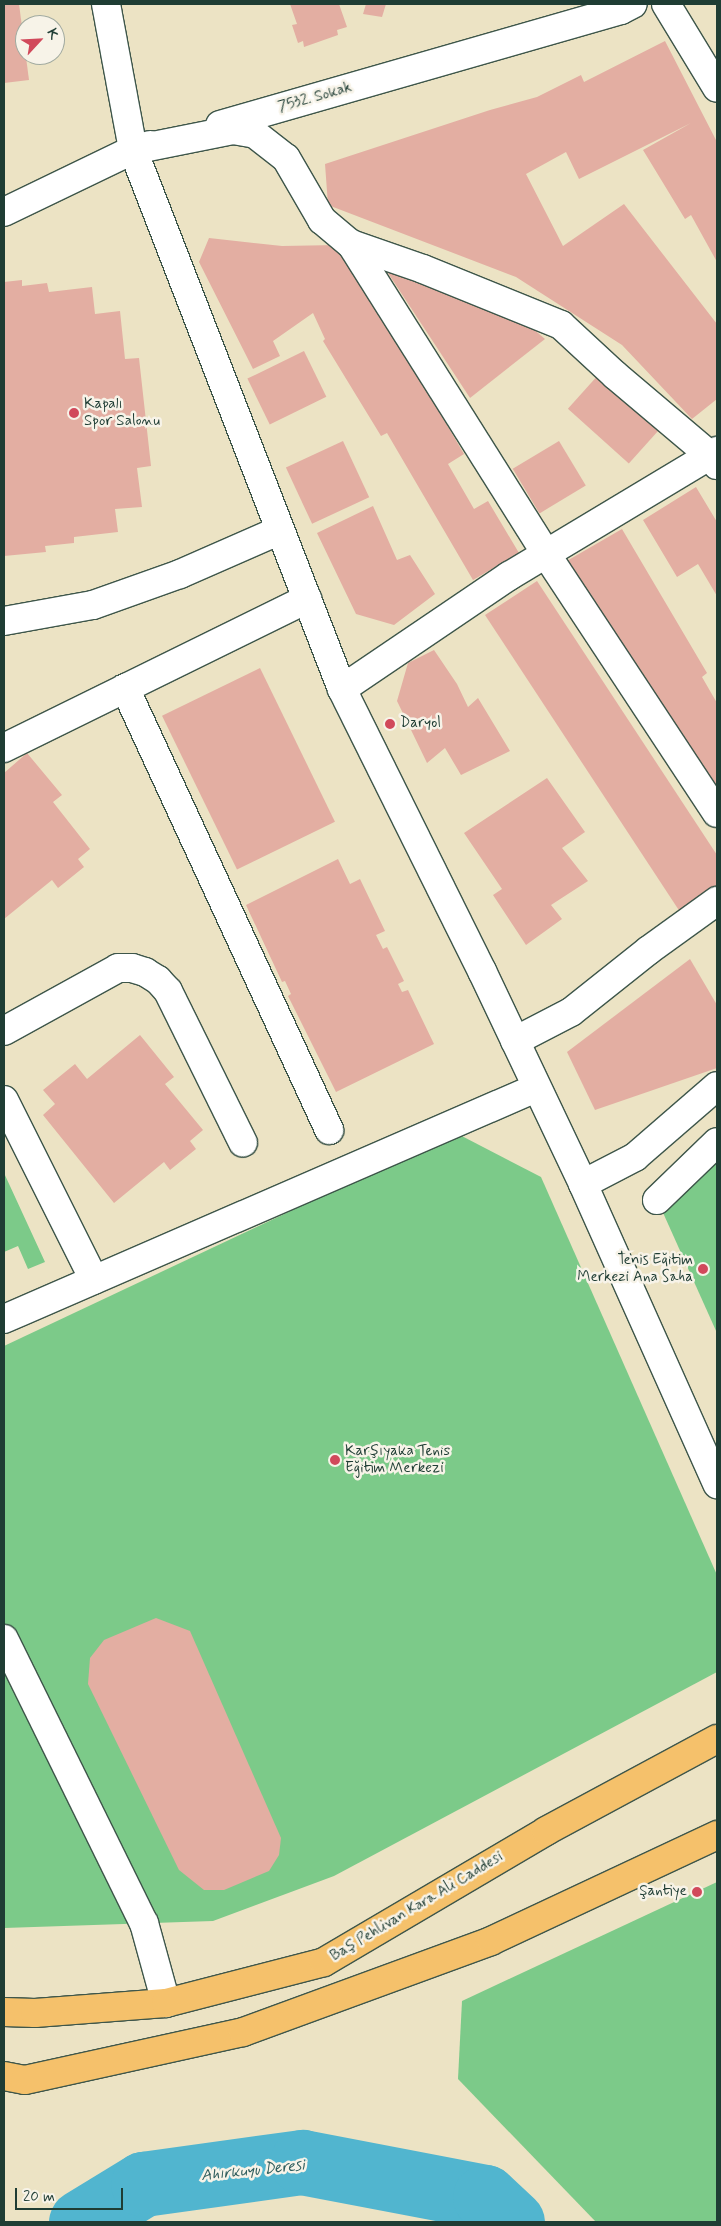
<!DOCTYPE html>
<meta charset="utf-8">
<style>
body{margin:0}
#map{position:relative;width:721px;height:2226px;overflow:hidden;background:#ece3c4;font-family:Mynerve,sans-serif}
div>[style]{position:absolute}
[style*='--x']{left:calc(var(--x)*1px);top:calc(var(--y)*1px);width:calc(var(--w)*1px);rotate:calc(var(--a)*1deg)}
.green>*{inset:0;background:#7cca89}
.river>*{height:65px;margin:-32.5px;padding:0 32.5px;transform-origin:32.5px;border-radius:32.5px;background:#51b5cf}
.building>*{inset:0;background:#e3aea2;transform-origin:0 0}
.roads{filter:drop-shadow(1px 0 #3e564a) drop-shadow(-1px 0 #3e564a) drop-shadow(0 1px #3e564a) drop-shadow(0 -1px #3e564a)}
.minor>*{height:28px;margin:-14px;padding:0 14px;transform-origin:14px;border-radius:14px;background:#fff}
.major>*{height:28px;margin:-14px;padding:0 14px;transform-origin:14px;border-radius:14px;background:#f5c16b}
.dots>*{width:14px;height:14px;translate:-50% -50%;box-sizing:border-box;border:2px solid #f7f3e8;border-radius:50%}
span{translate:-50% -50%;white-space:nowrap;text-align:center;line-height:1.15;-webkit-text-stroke:5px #f7f3e8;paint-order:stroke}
.street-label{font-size:15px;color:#1f3d34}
.poi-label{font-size:15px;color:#1f3d34}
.left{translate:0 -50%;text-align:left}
.right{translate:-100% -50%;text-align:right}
.water-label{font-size:16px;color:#2c5b5b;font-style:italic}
.frame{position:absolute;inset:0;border:5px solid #1f3d34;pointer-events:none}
.north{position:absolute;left:15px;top:15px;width:50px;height:50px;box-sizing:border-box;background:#f7f3e8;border:1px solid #a1aaa0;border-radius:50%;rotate:65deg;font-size:14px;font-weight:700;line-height:20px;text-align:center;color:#1f3d34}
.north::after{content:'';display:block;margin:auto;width:18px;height:22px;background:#d1495b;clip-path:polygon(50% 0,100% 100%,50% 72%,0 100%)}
.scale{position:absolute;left:15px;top:2188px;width:108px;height:22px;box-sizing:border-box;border:2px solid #1f3d34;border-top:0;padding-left:6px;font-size:15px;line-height:18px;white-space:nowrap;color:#1f3d34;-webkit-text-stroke:4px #f7f3e8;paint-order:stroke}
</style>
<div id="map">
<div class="green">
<i style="clip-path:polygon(456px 1133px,541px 1177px,717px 1575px,717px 1672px,334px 1876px,213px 1921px,4px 1928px,4px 1346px)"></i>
<i style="clip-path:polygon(717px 1148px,717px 1333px,660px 1206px)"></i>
<i style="clip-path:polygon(4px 1173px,45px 1262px,28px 1269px,18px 1246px,4px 1252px)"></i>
<i style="clip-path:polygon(717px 1882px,717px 2222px,596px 2222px,458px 2079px,462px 2001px)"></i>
</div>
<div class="river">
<i style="--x:81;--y:2222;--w:73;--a:-31.5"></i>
<i style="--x:143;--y:2184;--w:161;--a:-7.9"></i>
<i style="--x:302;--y:2162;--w:186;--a:10.8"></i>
<i style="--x:485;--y:2197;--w:37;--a:43"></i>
</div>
<div class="building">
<i style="clip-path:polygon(4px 4px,19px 4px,29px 80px,4px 83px)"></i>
<i style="clip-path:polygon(290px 4px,339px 4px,347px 27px,337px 30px,338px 35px,304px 47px,303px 41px,298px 43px,292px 25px,297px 24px)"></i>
<i style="clip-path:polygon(366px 4px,386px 4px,382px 17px,363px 14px)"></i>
<i style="clip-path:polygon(665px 41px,717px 142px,717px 262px,691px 215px,685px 219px,643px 150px,691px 123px,579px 179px,566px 152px,526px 174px,563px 246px,624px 204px,717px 324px,717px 399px,692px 419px,622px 345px,516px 277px,328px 205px,325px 164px,490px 110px,537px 97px,581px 75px,584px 82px)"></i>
<i style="clip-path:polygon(209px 238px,282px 246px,337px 245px,376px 304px,464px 454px,448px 464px,474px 509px,488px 501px,519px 553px,473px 580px,387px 433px,381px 436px,323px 341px,325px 339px,313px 313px,273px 341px,280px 356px,253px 369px,199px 262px)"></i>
<i style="clip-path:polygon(386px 270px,510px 309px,545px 339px,470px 398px)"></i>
<i style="clip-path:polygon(22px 280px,22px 286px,47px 283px,49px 292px,92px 287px,95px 314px,120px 311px,125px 359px,139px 358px,151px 466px,137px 468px,142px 507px,115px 509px,118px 532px,74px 537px,74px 543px,45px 546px,46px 552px,4px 556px,4px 282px)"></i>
<i style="left:304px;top:351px;width:51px;height:63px;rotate:64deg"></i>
<i style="left:600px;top:373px;width:82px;height:48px;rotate:42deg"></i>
<i style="left:343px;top:441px;width:62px;height:63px;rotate:65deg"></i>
<i style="left:559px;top:441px;width:52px;height:54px;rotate:59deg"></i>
<i style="clip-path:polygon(696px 487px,717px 522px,717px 596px,698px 564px,677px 577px,643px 520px)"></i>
<i style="clip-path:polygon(373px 506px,397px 560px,410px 555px,435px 594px,394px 625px,356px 614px,317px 533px)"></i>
<i style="clip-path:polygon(622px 529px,707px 673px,702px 677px,717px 703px,717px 787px,711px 791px,565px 562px)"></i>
<i style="clip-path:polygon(537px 581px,717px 855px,717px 896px,684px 918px,485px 615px)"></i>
<i style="clip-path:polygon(434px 650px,457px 684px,468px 707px,478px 698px,510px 751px,461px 775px,445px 748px,427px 763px,397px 701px,408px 663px)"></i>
<i style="left:260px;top:668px;width:171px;height:109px;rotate:64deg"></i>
<i style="clip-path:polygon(27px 753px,62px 795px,53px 802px,90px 849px,78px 859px,84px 867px,58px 888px,52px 880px,4px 919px,4px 773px)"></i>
<i style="clip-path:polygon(547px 778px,585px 832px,562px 848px,588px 881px,551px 905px,562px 919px,526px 945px,493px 895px,502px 889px,464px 833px)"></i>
<i style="clip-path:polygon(338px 859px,350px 884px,360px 879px,385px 931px,376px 935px,383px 949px,387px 947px,404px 981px,398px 984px,402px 992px,408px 990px,434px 1044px,336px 1092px,288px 996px,291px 994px,285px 981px,282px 982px,246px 905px)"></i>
<i style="clip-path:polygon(690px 959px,717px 1005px,717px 1068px,595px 1110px,567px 1052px)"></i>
<i style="clip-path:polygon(140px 1035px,174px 1077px,165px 1084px,203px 1130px,190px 1141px,196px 1149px,170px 1170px,164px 1162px,114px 1203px,43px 1115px,55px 1104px,43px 1090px,75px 1064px,87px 1079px)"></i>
<i style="clip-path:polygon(156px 1618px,190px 1631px,281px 1838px,279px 1855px,269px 1871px,224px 1890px,204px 1890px,179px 1870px,88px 1684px,90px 1658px,104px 1640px)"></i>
</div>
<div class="roads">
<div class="minor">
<i style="--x:106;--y:4;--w:148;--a:79.5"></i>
<i style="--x:133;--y:150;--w:578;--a:68.81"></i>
<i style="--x:342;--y:689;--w:315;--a:63.6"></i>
<i style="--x:482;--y:971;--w:236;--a:64.6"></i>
<i style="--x:583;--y:1184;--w:329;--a:65.9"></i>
<i style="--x:666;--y:4;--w:98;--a:58.7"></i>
<i style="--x:220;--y:125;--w:417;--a:-16"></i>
<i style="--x:621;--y:10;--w:13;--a:-27"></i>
<i style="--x:133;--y:150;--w:102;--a:-11.3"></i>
<i style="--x:233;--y:130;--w:22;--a:10"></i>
<i style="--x:255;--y:134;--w:39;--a:38"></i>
<i style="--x:286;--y:158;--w:72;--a:59.9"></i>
<i style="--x:322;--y:220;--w:38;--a:40"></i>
<i style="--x:351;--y:244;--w:76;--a:19.1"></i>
<i style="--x:423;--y:269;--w:149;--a:22.1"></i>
<i style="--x:561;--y:325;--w:74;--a:42.8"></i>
<i style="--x:615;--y:375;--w:126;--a:40.2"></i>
<i style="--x:711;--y:456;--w:11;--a:56"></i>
<i style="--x:4;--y:212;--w:143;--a:-25.7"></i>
<i style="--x:133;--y:150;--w:18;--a:-16"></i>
<i style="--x:351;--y:244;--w:366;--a:57.8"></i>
<i style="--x:546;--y:554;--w:310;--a:56.6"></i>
<i style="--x:4;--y:621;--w:90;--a:-10.2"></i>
<i style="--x:93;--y:605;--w:92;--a:-19.6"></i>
<i style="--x:180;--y:574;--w:109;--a:-23.7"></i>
<i style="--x:125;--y:688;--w:487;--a:65.2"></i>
<i style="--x:342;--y:689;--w:202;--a:-34.1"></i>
<i style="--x:509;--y:576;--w:243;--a:-31"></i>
<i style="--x:4;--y:748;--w:338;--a:-26.2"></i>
<i style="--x:4;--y:1031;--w:130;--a:-28.9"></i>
<i style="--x:118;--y:968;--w:14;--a:0"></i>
<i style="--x:132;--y:968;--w:14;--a:17"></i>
<i style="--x:145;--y:972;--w:15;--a:32"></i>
<i style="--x:158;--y:980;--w:15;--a:48"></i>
<i style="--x:168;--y:991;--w:169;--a:63.7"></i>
<i style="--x:515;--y:1041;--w:63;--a:-27.4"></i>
<i style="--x:571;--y:1012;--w:100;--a:-38.5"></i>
<i style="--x:649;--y:950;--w:84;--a:-35.8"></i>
<i style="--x:4;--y:1100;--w:201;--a:63.4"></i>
<i style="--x:583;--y:1184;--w:59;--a:-27.4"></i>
<i style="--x:635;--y:1157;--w:108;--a:-40.9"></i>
<i style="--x:657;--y:1200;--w:83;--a:-44"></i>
<i style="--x:4;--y:1319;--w:580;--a:-23.47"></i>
<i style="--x:4;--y:1639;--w:317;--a:63.8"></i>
<i style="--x:144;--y:1923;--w:83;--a:74.6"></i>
</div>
<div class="major">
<i style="--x:4;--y:2012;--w:31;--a:2"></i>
<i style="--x:35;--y:2013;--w:131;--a:-4.4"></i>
<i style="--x:166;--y:2003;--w:163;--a:-14.5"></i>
<i style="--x:324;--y:1962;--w:258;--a:-30.5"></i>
<i style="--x:546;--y:1831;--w:194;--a:-28.3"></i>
<i style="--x:4;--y:2076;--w:21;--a:11"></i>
<i style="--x:25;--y:2080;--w:223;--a:-12.4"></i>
<i style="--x:243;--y:2032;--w:264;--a:-20.1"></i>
<i style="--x:491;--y:1941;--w:250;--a:-25.1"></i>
</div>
</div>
<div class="dots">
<i style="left:74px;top:413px;background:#d1495b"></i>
<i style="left:390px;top:724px;background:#d1495b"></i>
<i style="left:703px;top:1269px;background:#d1495b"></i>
<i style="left:335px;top:1460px;background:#d1495b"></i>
<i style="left:697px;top:1892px;background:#d1495b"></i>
</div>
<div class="street-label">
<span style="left:315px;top:98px;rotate:-16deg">7532. Sokak</span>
<span style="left:417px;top:1907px;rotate:-31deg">Baş Pehlivan Kara Ali Caddesi</span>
</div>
<div class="poi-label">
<span class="left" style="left:84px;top:413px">Kapalı<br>Spor Salonu</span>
<span class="left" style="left:400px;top:724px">Daryol</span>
<span class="right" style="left:693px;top:1269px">Tenis Eğitim<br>Merkezi Ana Saha</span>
<span class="left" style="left:345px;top:1460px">Karşıyaka Tenis<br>Eğitim Merkezi</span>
<span class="right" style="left:687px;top:1892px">Şantiye</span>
</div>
<div class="water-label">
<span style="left:253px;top:2171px;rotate:-6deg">Ahırkuyu Deresi</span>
</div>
<div class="frame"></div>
<div class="north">K</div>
<div class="scale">20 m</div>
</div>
